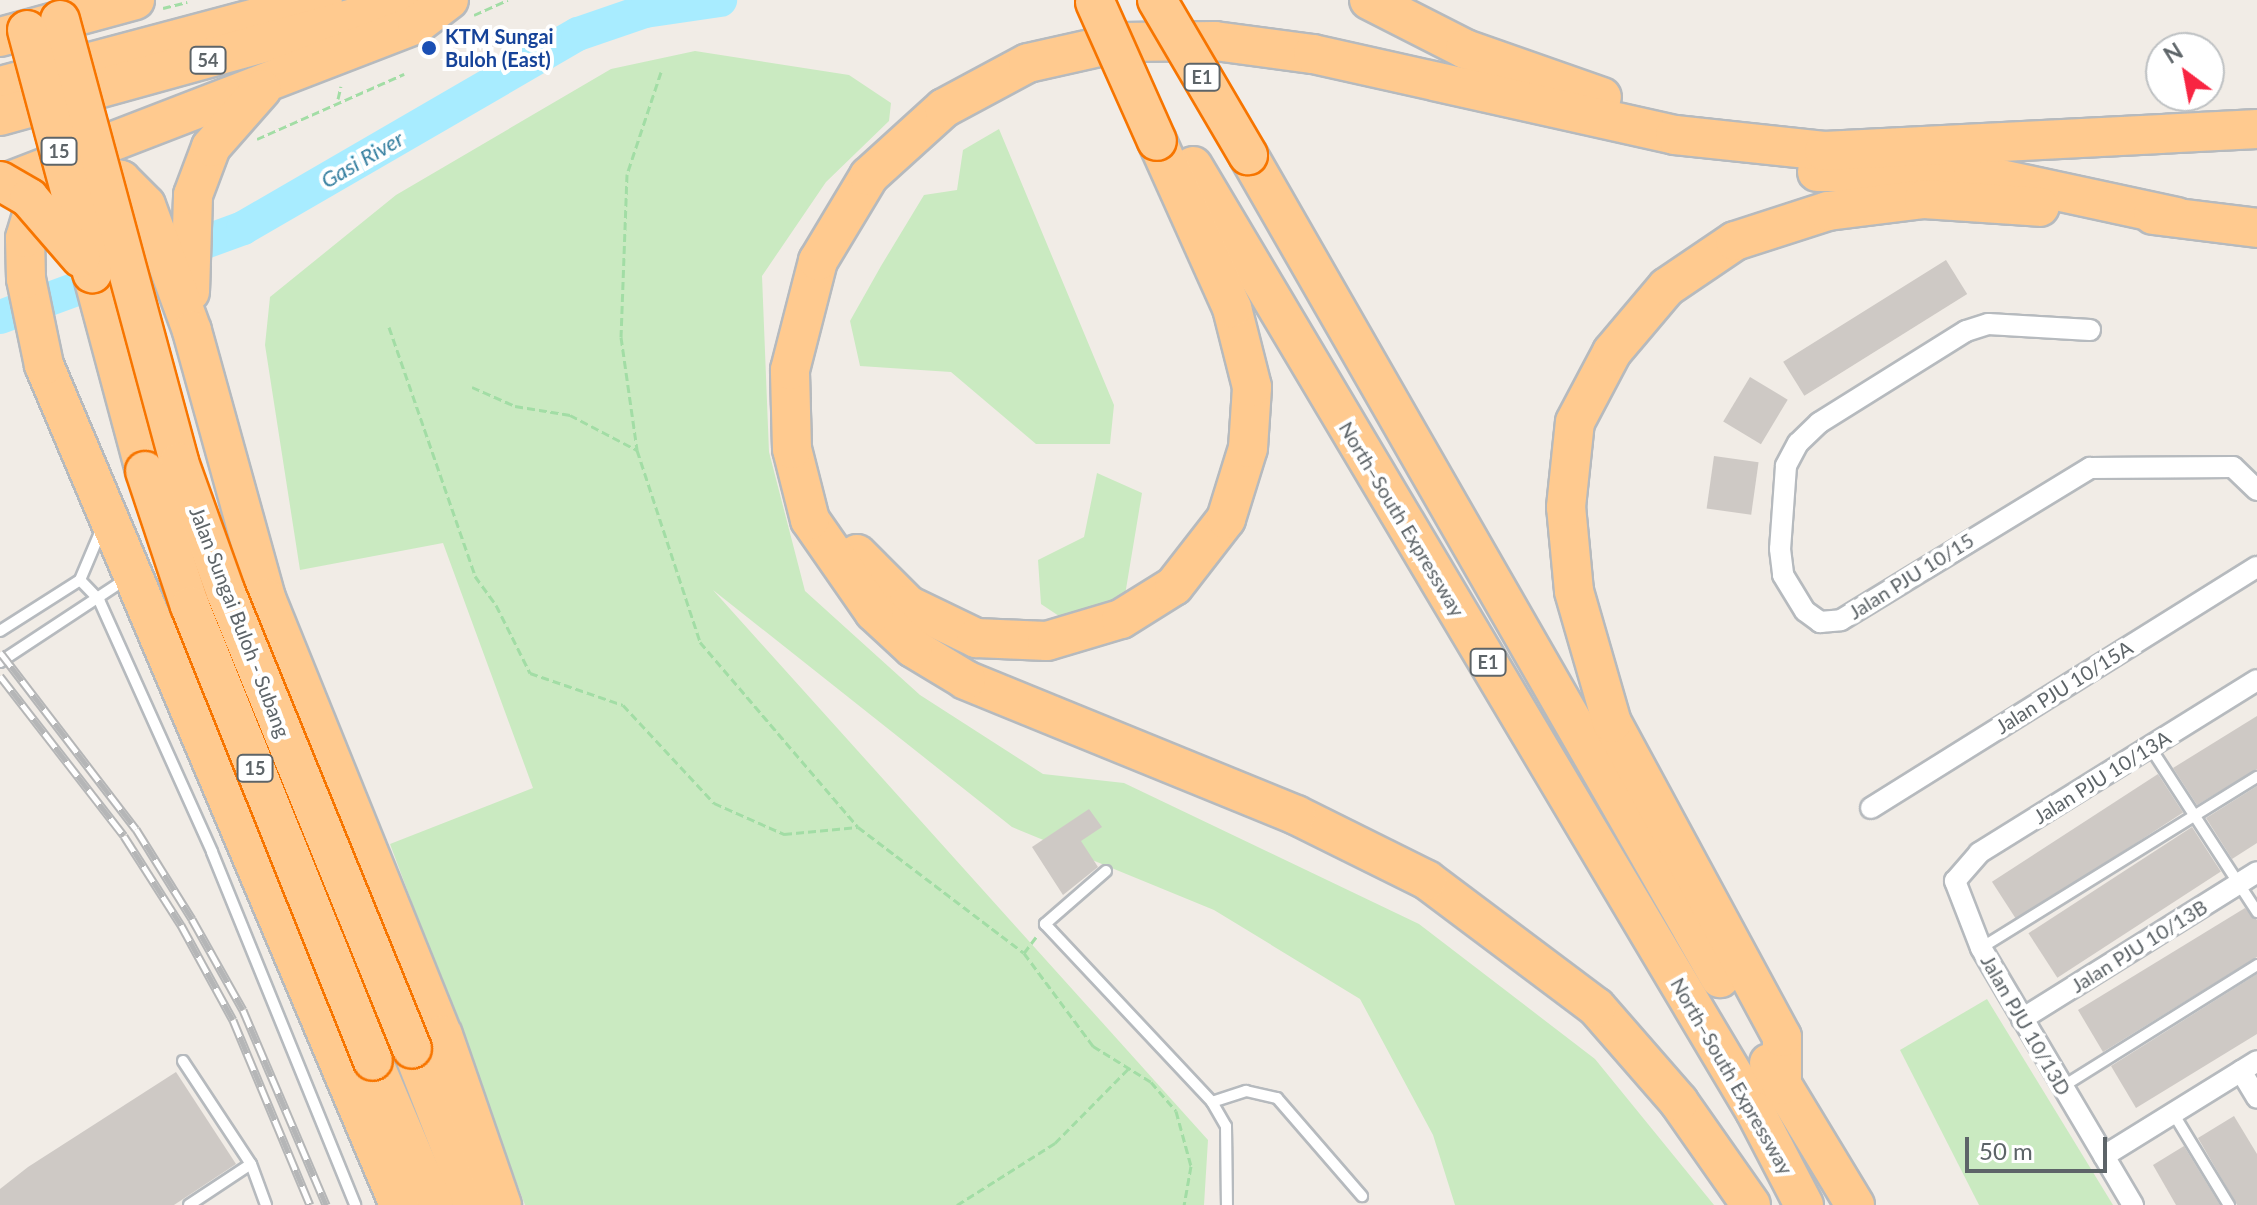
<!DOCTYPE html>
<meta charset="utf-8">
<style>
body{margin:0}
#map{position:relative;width:2257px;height:1205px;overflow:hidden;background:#f1ece6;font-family:Lato,sans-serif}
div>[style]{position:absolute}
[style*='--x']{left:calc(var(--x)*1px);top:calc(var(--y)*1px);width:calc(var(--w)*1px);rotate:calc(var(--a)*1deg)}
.green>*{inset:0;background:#caeac1}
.river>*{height:34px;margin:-17px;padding:0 17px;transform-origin:17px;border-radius:17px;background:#a8ecff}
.building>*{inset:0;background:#cec9c5;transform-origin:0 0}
.path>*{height:3px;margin-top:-1.5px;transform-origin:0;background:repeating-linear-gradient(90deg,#a2dda5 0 8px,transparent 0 12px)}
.roads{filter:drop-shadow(2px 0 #b6babe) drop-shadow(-2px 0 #b6babe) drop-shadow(0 2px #b6babe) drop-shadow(0 -2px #b6babe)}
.lane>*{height:10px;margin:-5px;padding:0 5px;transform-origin:5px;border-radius:5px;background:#fff}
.street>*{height:20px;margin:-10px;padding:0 10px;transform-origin:10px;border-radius:10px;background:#fff}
.highway>*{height:38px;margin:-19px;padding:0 19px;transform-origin:19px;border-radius:19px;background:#ffca8f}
.rail>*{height:9px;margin-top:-4.5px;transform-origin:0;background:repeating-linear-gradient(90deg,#fff 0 18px,#b5b6b7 0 36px);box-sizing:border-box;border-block:2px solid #b5b6b7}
.bridges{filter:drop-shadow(2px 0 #f77500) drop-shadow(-2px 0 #f77500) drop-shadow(0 2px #f77500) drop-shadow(0 -2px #f77500)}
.highway-bridge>*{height:38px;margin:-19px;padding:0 19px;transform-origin:19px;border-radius:19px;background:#ffca8f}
.dots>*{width:22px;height:22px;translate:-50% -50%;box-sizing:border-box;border:4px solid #fff;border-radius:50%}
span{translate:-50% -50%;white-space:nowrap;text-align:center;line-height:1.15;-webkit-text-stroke:8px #fff;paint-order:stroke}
.shield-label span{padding:2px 6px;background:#fff;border:2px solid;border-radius:6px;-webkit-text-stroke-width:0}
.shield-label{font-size:18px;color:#5d6468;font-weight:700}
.transit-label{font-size:20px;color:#164399;font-weight:700}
.left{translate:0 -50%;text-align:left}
.street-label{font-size:20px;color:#5d6468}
.water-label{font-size:22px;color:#347e9f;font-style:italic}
.north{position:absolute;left:2145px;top:32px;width:80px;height:80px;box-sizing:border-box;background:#fff;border:2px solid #bec1c3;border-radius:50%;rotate:328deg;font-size:22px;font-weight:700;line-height:32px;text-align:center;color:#5d6468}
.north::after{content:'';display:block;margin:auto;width:28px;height:36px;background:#f82542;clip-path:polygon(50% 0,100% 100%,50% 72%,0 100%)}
.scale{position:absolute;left:1965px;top:1137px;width:142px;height:36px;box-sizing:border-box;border:4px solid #5d6468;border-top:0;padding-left:10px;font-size:24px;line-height:28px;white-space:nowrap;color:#5d6468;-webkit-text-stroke:6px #fff;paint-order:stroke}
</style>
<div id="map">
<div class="green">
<i style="clip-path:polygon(695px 51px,849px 75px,891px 103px,889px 121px,826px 182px,762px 276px,769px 452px,805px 591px,920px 695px,1043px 774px,1124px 783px,1419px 924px,1595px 1059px,1714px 1205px,1455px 1205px,1433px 1135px,1360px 999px,1214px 910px,1012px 827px,713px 590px,1208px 1140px,1204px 1205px,525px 1205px,390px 844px,533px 788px,443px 543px,300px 570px,265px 345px,270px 297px,396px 195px,611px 69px)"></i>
<i style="clip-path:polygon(999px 129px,1114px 405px,1110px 444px,1036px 444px,951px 372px,860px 366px,850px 321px,881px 266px,924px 195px,957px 190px,963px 150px)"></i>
<i style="clip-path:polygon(1097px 473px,1142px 493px,1124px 601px,1062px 618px,1041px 604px,1038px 560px,1084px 537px)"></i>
<i style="clip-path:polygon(1987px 999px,2113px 1205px,1979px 1205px,1900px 1050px)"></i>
</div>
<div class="river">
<i style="--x:0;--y:317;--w:259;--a:-20.1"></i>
<i style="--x:243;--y:228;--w:387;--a:-30.1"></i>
<i style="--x:578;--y:34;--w:71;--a:-18.9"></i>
<i style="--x:645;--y:11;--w:76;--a:-8.3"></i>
</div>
<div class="building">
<i style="left:1946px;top:260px;width:40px;height:192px;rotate:58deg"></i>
<i style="left:1750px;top:377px;width:44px;height:52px;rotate:31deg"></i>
<i style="left:1714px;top:456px;width:45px;height:53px;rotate:8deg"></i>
<i style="clip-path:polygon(2257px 716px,2257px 769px,2197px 805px,2173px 768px)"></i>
<i style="left:2158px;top:774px;width:46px;height:198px;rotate:57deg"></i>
<i style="clip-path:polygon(2257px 786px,2257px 843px,2232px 859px,2206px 818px)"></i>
<i style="clip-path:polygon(1089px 809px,1102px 827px,1081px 841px,1098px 867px,1063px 895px,1032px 847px)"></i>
<i style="left:2192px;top:827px;width:53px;height:195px;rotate:57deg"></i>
<i style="clip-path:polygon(2245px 908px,2257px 920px,2257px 957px,2103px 1052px,2078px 1010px)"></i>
<i style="clip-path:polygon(2257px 974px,2257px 1034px,2136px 1108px,2111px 1066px)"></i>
<i style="clip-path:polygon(176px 1072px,236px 1164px,174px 1205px,0 1205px,0 1189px,28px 1167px)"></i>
<i style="clip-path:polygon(2234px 1116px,2257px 1154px,2257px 1205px,2237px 1205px,2198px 1138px)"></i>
<i style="clip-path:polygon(2184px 1146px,2220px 1205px,2176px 1205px,2153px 1165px)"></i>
</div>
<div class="path">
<i style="--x:163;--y:8;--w:25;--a:-14"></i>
<i style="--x:474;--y:15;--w:37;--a:-24"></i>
<i style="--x:661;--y:72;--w:108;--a:108.4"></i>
<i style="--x:627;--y:174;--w:163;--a:92.1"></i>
<i style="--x:621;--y:337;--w:114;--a:81.9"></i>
<i style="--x:637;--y:450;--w:202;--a:71.8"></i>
<i style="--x:700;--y:642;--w:243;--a:49.5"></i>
<i style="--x:858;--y:827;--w:208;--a:37.2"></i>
<i style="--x:1024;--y:953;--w:20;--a:-53"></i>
<i style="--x:338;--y:99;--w:13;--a:-77"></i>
<i style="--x:257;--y:139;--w:161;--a:-23.9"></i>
<i style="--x:389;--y:327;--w:263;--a:70.9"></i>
<i style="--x:475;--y:576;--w:36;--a:54"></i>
<i style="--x:496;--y:605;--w:76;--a:63.4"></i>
<i style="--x:530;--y:673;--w:98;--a:19"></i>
<i style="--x:623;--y:705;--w:134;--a:47.1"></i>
<i style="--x:714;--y:803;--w:77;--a:23.9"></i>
<i style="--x:784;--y:834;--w:74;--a:-5.4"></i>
<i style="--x:472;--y:387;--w:47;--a:23.8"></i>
<i style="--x:515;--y:406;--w:56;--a:9.3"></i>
<i style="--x:570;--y:415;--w:76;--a:27.6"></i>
<i style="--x:1024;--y:953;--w:116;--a:53.4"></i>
<i style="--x:1093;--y:1046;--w:68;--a:31.8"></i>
<i style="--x:1151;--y:1082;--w:38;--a:49"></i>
<i style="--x:1176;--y:1111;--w:57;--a:74.7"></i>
<i style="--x:1191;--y:1166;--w:40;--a:100"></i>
<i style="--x:957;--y:1205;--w:116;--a:-32.3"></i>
<i style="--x:1055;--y:1143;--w:104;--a:-45.4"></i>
</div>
<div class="roads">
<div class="lane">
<i style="--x:80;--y:580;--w:28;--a:46"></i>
<i style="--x:99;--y:600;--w:276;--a:65.8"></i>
<i style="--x:212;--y:852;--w:381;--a:67.9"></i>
<i style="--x:0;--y:631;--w:95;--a:-32.5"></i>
<i style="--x:80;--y:580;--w:56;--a:-67.1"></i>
<i style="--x:0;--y:662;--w:151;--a:-33.4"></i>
<i style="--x:2150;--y:747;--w:197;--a:57"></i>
<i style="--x:1106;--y:871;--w:81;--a:139"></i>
<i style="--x:1045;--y:924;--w:244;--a:46.8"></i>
<i style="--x:1212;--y:1102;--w:28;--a:60"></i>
<i style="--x:1226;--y:1126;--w:79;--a:89.3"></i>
<i style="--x:1981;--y:948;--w:325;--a:-31.8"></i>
<i style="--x:183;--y:1061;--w:123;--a:56.6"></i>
<i style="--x:251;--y:1164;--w:44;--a:69.9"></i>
<i style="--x:2062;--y:1087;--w:230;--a:-32"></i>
<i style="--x:1212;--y:1102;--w:36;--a:-18"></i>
<i style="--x:1246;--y:1091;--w:32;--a:13"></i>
<i style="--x:1277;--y:1098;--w:130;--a:49.1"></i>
<i style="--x:2173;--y:1113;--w:108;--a:58.7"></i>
<i style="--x:189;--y:1205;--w:74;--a:-33.5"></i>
</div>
<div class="street">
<i style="--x:2090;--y:330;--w:102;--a:-176.6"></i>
<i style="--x:1988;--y:324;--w:23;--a:162"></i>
<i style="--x:1966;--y:331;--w:173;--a:148"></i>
<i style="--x:1819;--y:423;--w:29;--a:136"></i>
<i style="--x:1798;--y:443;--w:26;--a:118"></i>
<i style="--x:1786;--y:466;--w:83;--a:94.1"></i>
<i style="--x:1780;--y:549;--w:26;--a:83"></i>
<i style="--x:1783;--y:575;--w:42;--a:58.6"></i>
<i style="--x:1805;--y:611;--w:19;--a:36"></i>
<i style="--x:1820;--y:622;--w:21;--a:-5"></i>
<i style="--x:1841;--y:620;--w:292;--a:-31.4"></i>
<i style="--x:2090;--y:468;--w:143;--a:-0.4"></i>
<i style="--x:2233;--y:467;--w:33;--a:44"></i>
<i style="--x:1871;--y:808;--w:455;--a:-32"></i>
<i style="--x:2022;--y:1019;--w:277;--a:-32"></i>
<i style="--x:2241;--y:1071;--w:31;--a:59"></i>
<i style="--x:2104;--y:1156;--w:180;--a:-31.8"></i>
<i style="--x:2133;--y:1205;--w:299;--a:-120.6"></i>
<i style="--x:1981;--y:948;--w:72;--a:-111.2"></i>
<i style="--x:1955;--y:881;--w:37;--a:-49"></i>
<i style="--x:1979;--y:853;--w:327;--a:-31.9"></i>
</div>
<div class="highway">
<i style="--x:1369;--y:0;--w:108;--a:27"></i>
<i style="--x:1465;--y:49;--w:145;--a:19.3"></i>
<i style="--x:0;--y:37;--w:140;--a:-15.3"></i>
<i style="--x:0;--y:86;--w:334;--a:-14.9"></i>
<i style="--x:0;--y:116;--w:416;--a:-15.5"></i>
<i style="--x:1248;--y:155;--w:949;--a:60.17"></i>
<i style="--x:1193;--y:166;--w:1099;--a:59.26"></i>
<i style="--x:1755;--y:1111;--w:106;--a:62.5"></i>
<i style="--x:1817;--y:172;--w:156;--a:0.4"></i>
<i style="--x:1973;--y:173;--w:209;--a:12.2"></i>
<i style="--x:0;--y:185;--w:447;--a:-21.1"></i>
<i style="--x:417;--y:24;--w:40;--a:-37"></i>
<i style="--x:2153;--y:215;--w:105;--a:7.1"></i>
<i style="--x:92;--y:273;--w:205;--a:75"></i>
<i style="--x:190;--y:292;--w:97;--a:-88.2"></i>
<i style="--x:193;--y:195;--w:51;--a:-69.4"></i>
<i style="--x:211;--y:147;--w:77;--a:-48.7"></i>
<i style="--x:857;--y:554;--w:72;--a:45"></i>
<i style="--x:908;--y:605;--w:76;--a:25.9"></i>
<i style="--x:976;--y:638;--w:71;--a:2.4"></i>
<i style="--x:1047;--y:641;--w:77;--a:-16.6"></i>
<i style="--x:1121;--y:619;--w:62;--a:-31.9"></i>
<i style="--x:1174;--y:586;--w:85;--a:-52.2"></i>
<i style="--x:1226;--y:519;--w:74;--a:-72.8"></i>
<i style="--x:1248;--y:448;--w:61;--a:-86.2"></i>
<i style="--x:1252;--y:387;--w:81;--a:-104.2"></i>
<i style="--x:1232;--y:308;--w:183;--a:-114.2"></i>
<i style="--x:412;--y:1049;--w:168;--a:68.6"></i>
<i style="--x:373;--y:1061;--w:156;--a:67"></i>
<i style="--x:1769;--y:1063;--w:166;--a:58.8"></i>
<i style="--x:1782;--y:1085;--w:48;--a:-90"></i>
<i style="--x:1782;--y:1037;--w:357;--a:-118.4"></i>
<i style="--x:1612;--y:723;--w:137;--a:-106.1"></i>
<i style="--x:1574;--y:591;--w:84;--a:-95.4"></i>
<i style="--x:1566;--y:507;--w:85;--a:-84"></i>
<i style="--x:1575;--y:422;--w:79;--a:-62.1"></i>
<i style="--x:1612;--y:352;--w:85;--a:-49.8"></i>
<i style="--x:1667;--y:287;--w:82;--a:-34.1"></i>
<i style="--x:1735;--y:241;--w:98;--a:-17.9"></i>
<i style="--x:1828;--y:211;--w:97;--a:-7.1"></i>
<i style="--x:1924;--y:199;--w:116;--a:3.9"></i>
<i style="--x:399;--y:1205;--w:912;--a:-112.91"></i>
<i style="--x:44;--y:365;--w:88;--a:-101.8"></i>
<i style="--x:26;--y:279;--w:41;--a:-91.4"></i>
<i style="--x:25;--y:238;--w:27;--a:-73"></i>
<i style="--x:33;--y:212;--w:38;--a:-50"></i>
<i style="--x:57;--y:183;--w:35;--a:-16"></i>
<i style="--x:91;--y:173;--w:31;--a:13"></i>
<i style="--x:121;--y:180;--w:35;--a:45"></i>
<i style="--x:146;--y:205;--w:134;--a:69.9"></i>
<i style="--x:192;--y:331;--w:277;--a:74.5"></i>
<i style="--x:266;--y:598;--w:471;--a:68"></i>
<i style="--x:443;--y:1035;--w:180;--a:70.9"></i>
<i style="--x:1751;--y:1205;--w:126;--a:-125"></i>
<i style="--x:1679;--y:1102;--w:126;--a:-131.1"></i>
<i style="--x:1596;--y:1007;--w:211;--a:-143.1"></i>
<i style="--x:1427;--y:880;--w:146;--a:-153.6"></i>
<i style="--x:1296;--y:815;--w:357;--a:-157.8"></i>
<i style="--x:966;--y:680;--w:62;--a:-148.9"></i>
<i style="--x:913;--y:648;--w:53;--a:-137.3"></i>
<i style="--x:874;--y:612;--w:112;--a:-124.8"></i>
<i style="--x:810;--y:520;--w:73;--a:-104.2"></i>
<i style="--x:792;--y:449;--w:79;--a:-91.5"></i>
<i style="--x:790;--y:370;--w:113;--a:-75.6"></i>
<i style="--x:818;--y:261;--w:99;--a:-59"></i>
<i style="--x:869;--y:176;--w:101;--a:-42.2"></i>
<i style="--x:944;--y:108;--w:95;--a:-28.2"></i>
<i style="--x:1028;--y:63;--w:96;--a:-12.6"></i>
<i style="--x:1122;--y:42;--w:93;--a:-0.6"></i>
<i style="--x:1215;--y:41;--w:99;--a:7.6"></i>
<i style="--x:1313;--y:54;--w:371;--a:12.6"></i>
<i style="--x:1675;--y:135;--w:150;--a:6.1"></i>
<i style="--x:1824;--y:151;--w:434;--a:-2.9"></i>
</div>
</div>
<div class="rail">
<i style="--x:0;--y:652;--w:223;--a:52.5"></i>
<i style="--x:136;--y:829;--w:106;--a:58.1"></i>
<i style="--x:192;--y:919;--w:104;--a:60.7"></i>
<i style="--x:243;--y:1010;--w:212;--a:66.9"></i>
<i style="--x:0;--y:676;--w:202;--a:52.2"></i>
<i style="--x:124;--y:836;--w:106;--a:57.4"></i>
<i style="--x:181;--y:925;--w:108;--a:61.3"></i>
<i style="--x:233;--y:1020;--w:200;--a:67.4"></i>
</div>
<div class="bridges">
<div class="highway-bridge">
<i style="--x:1157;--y:0;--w:180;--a:59.6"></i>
<i style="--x:1095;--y:2;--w:152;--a:66"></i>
<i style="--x:60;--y:20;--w:458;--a:74.9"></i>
<i style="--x:179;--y:462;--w:139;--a:70.3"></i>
<i style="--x:226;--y:593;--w:492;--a:67.8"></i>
<i style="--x:27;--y:30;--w:252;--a:75"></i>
<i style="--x:0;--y:181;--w:34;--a:30"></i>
<i style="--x:29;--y:198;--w:79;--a:49.1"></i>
<i style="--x:145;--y:471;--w:142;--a:71.6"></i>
<i style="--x:190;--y:606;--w:490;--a:68.1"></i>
</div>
</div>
<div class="dots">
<i style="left:429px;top:48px;background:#1a4fb4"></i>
</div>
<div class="shield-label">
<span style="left:208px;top:60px">54</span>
<span style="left:1202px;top:77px">E1</span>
<span style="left:59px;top:151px">15</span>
<span style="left:1488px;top:662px">E1</span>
<span style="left:255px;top:768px">15</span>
</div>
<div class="transit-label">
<span class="left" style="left:445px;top:48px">KTM Sungai<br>Buloh (East)</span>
</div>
<div class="street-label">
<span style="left:1402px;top:519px;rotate:59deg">North–South Expressway</span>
<span style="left:1911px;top:576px;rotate:-32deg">Jalan PJU 10/15</span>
<span style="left:240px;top:622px;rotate:69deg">Jalan Sungai Buloh - Subang</span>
<span style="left:2064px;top:687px;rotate:-32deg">Jalan PJU 10/15A</span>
<span style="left:2102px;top:777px;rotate:-32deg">Jalan PJU 10/13A</span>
<span style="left:2139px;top:946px;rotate:-32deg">Jalan PJU 10/13B</span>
<span style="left:2026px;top:1025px;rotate:60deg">Jalan PJU 10/13D</span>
<span style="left:1732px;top:1076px;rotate:60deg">North–South Expressway</span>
</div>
<div class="water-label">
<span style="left:362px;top:159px;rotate:-30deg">Gasi River</span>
</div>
<div class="north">N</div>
<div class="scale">50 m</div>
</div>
